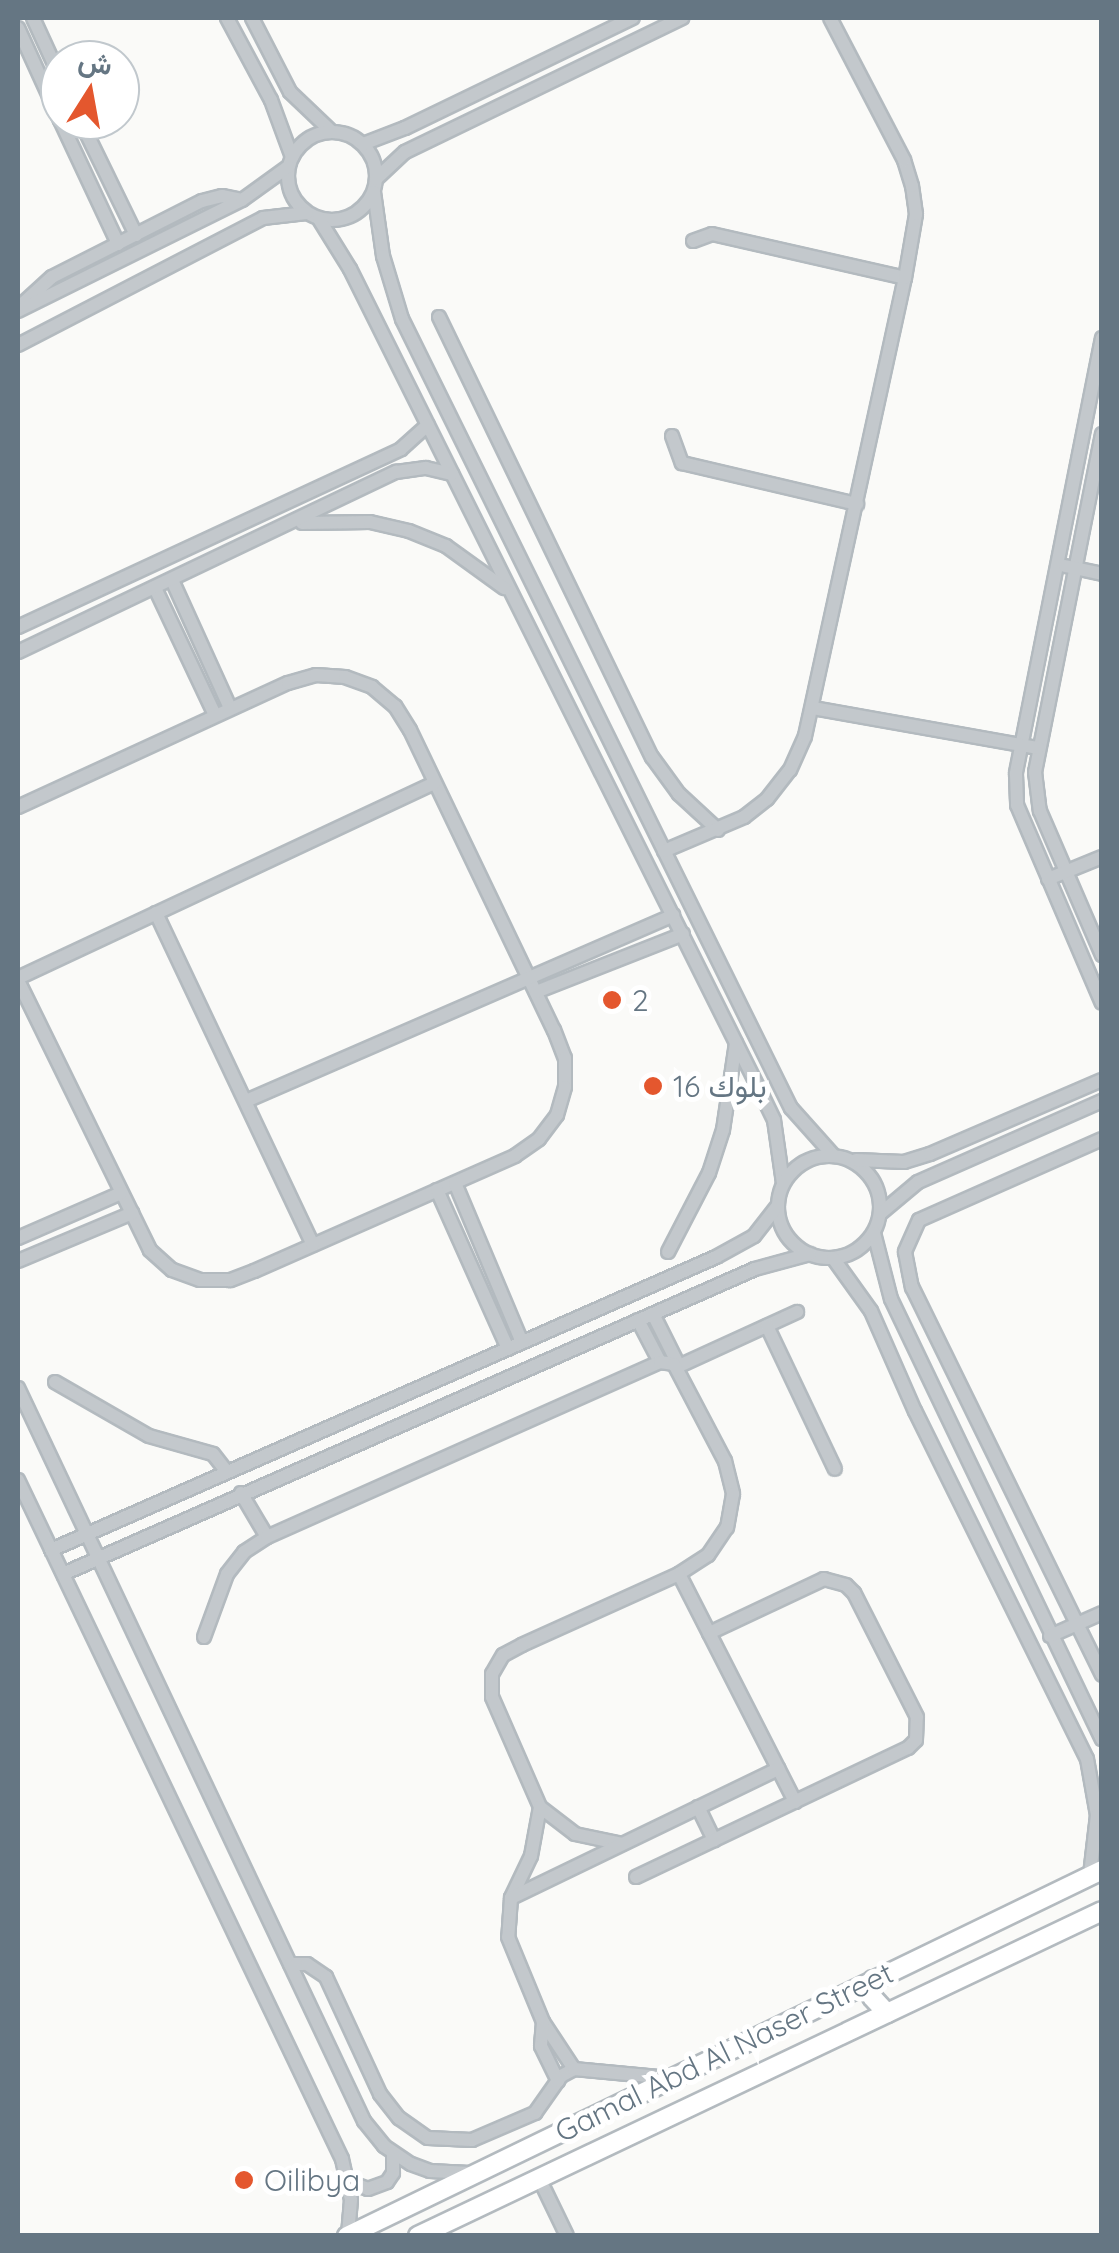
<!DOCTYPE html>
<meta charset="utf-8">
<style>
body{margin:0}
#map{position:relative;width:1119px;height:2253px;overflow:hidden;background:#fafaf8;font-family:Quicksand,Vazirmatn,sans-serif}
div>[style]{position:absolute}
[style*='--x']{left:calc(var(--x)*1px);top:calc(var(--y)*1px);width:calc(var(--w)*1px);rotate:calc(var(--a)*1deg)}
.roads{filter:drop-shadow(2px 0 #b3babf) drop-shadow(-2px 0 #b3babf) drop-shadow(0 2px #b3babf) drop-shadow(0 -2px #b3babf)}
.minor>*{height:12px;margin:-6px;padding:0 6px;transform-origin:6px;border-radius:6px;background:#c3c8cc}
.minor>.ring{margin:-6px;padding:0;box-sizing:content-box;background:none;border:12px solid #c3c8cc;border-radius:50%}
.secondary>*{height:18px;margin:-9px;padding:0 9px;transform-origin:9px;border-radius:9px;background:#fff}
.dots>*{width:28px;height:28px;translate:-50% -50%;box-sizing:border-box;border:5px solid #fff;border-radius:50%}
span{translate:-50% -50%;white-space:nowrap;text-align:center;line-height:1.15;-webkit-text-stroke:10px #fff;paint-order:stroke}
.poi-label{font-size:30px;color:#657683}
.left{translate:0 -50%;text-align:left}
.street-label{font-size:30px;color:#657683}
.frame{position:absolute;inset:0;border:20px solid #657683;pointer-events:none}
.north{position:absolute;left:40px;top:40px;width:100px;height:100px;box-sizing:border-box;background:#fff;border:2px solid #c1c8cd;border-radius:50%;rotate:11deg;font-size:28px;font-weight:700;line-height:40px;text-align:center;color:#657683}
.north::after{content:'';display:block;margin:auto;width:35px;height:45px;background:#e4572e;clip-path:polygon(50% 0,100% 100%,50% 72%,0 100%)}
</style>
<div id="map">
<div class="roads">
<div class="minor">
<i style="--x:33;--y:18;--w:65;--a:65.4"></i>
<i style="--x:227;--y:18;--w:93;--a:61.8"></i>
<i style="--x:271;--y:100;--w:61;--a:69.8"></i>
<i style="--x:252;--y:18;--w:83;--a:62.8"></i>
<i style="--x:290;--y:92;--w:58;--a:43.6"></i>
<i style="--x:18;--y:28;--w:101;--a:65.5"></i>
<i style="--x:60;--y:120;--w:137;--a:64.9"></i>
<i style="--x:80;--y:120;--w:128;--a:64"></i>
<i class="ring" style="left:288px;top:132px;width:76px;height:76px"></i>
<i style="--x:363;--y:144;--w:45;--a:-20.9"></i>
<i style="--x:405;--y:128;--w:253;--a:-25.8"></i>
<i style="--x:376;--y:179;--w:40;--a:-43"></i>
<i style="--x:405;--y:152;--w:308;--a:-25.8"></i>
<i style="--x:374;--y:192;--w:65;--a:82"></i>
<i style="--x:383;--y:256;--w:66;--a:73.2"></i>
<i style="--x:402;--y:319;--w:880;--a:63.76"></i>
<i style="--x:791;--y:1108;--w:63;--a:48.2"></i>
<i style="--x:319;--y:219;--w:59;--a:58.2"></i>
<i style="--x:350;--y:269;--w:919;--a:63.49"></i>
<i style="--x:760;--y:1091;--w:32;--a:64"></i>
<i style="--x:774;--y:1120;--w:64;--a:81.9"></i>
<i style="--x:693;--y:241;--w:20;--a:-20"></i>
<i style="--x:712;--y:234;--w:198;--a:12.8"></i>
<i style="--x:18;--y:308;--w:46;--a:-42.4"></i>
<i style="--x:52;--y:277;--w:168;--a:-26.9"></i>
<i style="--x:202;--y:201;--w:21;--a:-14"></i>
<i style="--x:222;--y:196;--w:20;--a:11"></i>
<i style="--x:18;--y:311;--w:250;--a:-26.4"></i>
<i style="--x:242;--y:200;--w:57;--a:-35.7"></i>
<i style="--x:439;--y:317;--w:489;--a:64.2"></i>
<i style="--x:652;--y:757;--w:46;--a:53.9"></i>
<i style="--x:679;--y:794;--w:53;--a:42.7"></i>
<i style="--x:1102;--y:338;--w:444;--a:101.2"></i>
<i style="--x:1016;--y:774;--w:31;--a:88"></i>
<i style="--x:1017;--y:805;--w:215;--a:66.8"></i>
<i style="--x:18;--y:345;--w:276;--a:-27.4"></i>
<i style="--x:263;--y:218;--w:44;--a:-6.5"></i>
<i style="--x:1102;--y:434;--w:345;--a:101.2"></i>
<i style="--x:1035;--y:772;--w:39;--a:83"></i>
<i style="--x:1040;--y:811;--w:157;--a:66.7"></i>
<i style="--x:672;--y:436;--w:29;--a:70"></i>
<i style="--x:682;--y:463;--w:180;--a:13.2"></i>
<i style="--x:302;--y:523;--w:68;--a:-0.8"></i>
<i style="--x:370;--y:522;--w:40;--a:13"></i>
<i style="--x:409;--y:531;--w:40;--a:22"></i>
<i style="--x:446;--y:546;--w:72;--a:35.9"></i>
<i style="--x:1065;--y:566;--w:38;--a:12"></i>
<i style="--x:172;--y:580;--w:141;--a:65.6"></i>
<i style="--x:155;--y:588;--w:140;--a:64.7"></i>
<i style="--x:18;--y:627;--w:422;--a:-24.9"></i>
<i style="--x:401;--y:449;--w:36;--a:-42"></i>
<i style="--x:18;--y:652;--w:419;--a:-25.5"></i>
<i style="--x:396;--y:472;--w:30;--a:-8"></i>
<i style="--x:426;--y:468;--w:27;--a:13"></i>
<i style="--x:813;--y:708;--w:229;--a:10.1"></i>
<i style="--x:18;--y:807;--w:297;--a:-24.7"></i>
<i style="--x:288;--y:683;--w:29;--a:-16"></i>
<i style="--x:316;--y:675;--w:29;--a:4"></i>
<i style="--x:345;--y:677;--w:29;--a:20"></i>
<i style="--x:372;--y:687;--w:30;--a:40"></i>
<i style="--x:395;--y:706;--w:28;--a:58"></i>
<i style="--x:410;--y:730;--w:333;--a:64.4"></i>
<i style="--x:554;--y:1030;--w:30;--a:69"></i>
<i style="--x:565;--y:1058;--w:29;--a:90"></i>
<i style="--x:565;--y:1087;--w:29;--a:106"></i>
<i style="--x:557;--y:1115;--w:30;--a:127"></i>
<i style="--x:539;--y:1139;--w:29;--a:145"></i>
<i style="--x:515;--y:1156;--w:285;--a:156.2"></i>
<i style="--x:254;--y:1271;--w:26;--a:159"></i>
<i style="--x:230;--y:1280;--w:30;--a:180"></i>
<i style="--x:200;--y:1280;--w:30;--a:-160"></i>
<i style="--x:172;--y:1270;--w:30;--a:-138"></i>
<i style="--x:150;--y:1250;--w:301;--a:-116.1"></i>
<i style="--x:664;--y:851;--w:87;--a:-23"></i>
<i style="--x:744;--y:817;--w:29;--a:-38"></i>
<i style="--x:767;--y:799;--w:37;--a:-52"></i>
<i style="--x:790;--y:770;--w:37;--a:-66"></i>
<i style="--x:805;--y:736;--w:469;--a:-77.7"></i>
<i style="--x:905;--y:278;--w:65;--a:-80.2"></i>
<i style="--x:916;--y:214;--w:28;--a:-98"></i>
<i style="--x:912;--y:186;--w:27;--a:-107"></i>
<i style="--x:904;--y:160;--w:160;--a:-117.5"></i>
<i style="--x:1048;--y:879;--w:58;--a:-22.2"></i>
<i style="--x:156;--y:913;--w:367;--a:64.7"></i>
<i style="--x:18;--y:978;--w:460;--a:-25.1"></i>
<i style="--x:536;--y:992;--w:158;--a:-21.5"></i>
<i style="--x:246;--y:1101;--w:466;--a:-23.5"></i>
<i style="--x:1102;--y:1139;--w:200;--a:156.1"></i>
<i style="--x:919;--y:1220;--w:35;--a:114"></i>
<i style="--x:905;--y:1252;--w:36;--a:79"></i>
<i style="--x:912;--y:1287;--w:432;--a:63.9"></i>
<i class="ring" style="left:778px;top:1156px;width:90px;height:90px"></i>
<i style="--x:856;--y:1160;--w:48;--a:2.4"></i>
<i style="--x:904;--y:1162;--w:27;--a:-17"></i>
<i style="--x:930;--y:1154;--w:187;--a:-23.3"></i>
<i style="--x:455;--y:1183;--w:173;--a:67.2"></i>
<i style="--x:437;--y:1190;--w:174;--a:65.9"></i>
<i style="--x:881;--y:1213;--w:48;--a:-40"></i>
<i style="--x:918;--y:1182;--w:201;--a:-23.8"></i>
<i style="--x:874;--y:1233;--w:68;--a:75.6"></i>
<i style="--x:891;--y:1299;--w:488;--a:64.4"></i>
<i style="--x:18;--y:1238;--w:112;--a:-23.6"></i>
<i style="--x:668;--y:1252;--w:89;--a:-62.6"></i>
<i style="--x:709;--y:1173;--w:45;--a:-72"></i>
<i style="--x:723;--y:1130;--w:88;--a:-81.5"></i>
<i style="--x:833;--y:1258;--w:65;--a:54.4"></i>
<i style="--x:871;--y:1311;--w:109;--a:66.3"></i>
<i style="--x:915;--y:1411;--w:388;--a:63.7"></i>
<i style="--x:1087;--y:1759;--w:57;--a:79.9"></i>
<i style="--x:1097;--y:1815;--w:60;--a:96.7"></i>
<i style="--x:18;--y:1261;--w:124;--a:-22.8"></i>
<i style="--x:653;--y:1314;--w:58;--a:63.4"></i>
<i style="--x:679;--y:1366;--w:130;--a:-24.6"></i>
<i style="--x:638;--y:1320;--w:47;--a:62.4"></i>
<i style="--x:767;--y:1326;--w:158;--a:64.6"></i>
<i style="--x:55;--y:1382;--w:108;--a:29.9"></i>
<i style="--x:149;--y:1436;--w:66;--a:15.7"></i>
<i style="--x:213;--y:1454;--w:23;--a:52"></i>
<i style="--x:18;--y:1388;--w:811;--a:64.73"></i>
<i style="--x:364;--y:2121;--w:32;--a:51"></i>
<i style="--x:384;--y:2146;--w:32;--a:34"></i>
<i style="--x:411;--y:2164;--w:20;--a:20"></i>
<i style="--x:430;--y:2171;--w:40;--a:2.9"></i>
<i style="--x:18;--y:1480;--w:752;--a:64.49"></i>
<i style="--x:342;--y:2159;--w:42;--a:77.6"></i>
<i style="--x:351;--y:2200;--w:35;--a:95"></i>
<i style="--x:241;--y:1493;--w:51;--a:59.4"></i>
<i style="--x:51;--y:1550;--w:727;--a:-23.78"></i>
<i style="--x:716;--y:1257;--w:43;--a:-28.9"></i>
<i style="--x:754;--y:1236;--w:39;--a:-52"></i>
<i style="--x:63;--y:1574;--w:756;--a:-23.79"></i>
<i style="--x:755;--y:1269;--w:57;--a:-15.3"></i>
<i style="--x:679;--y:1574;--w:256;--a:63"></i>
<i style="--x:1050;--y:1636;--w:57;--a:-23.9"></i>
<i style="--x:204;--y:1637;--w:67;--a:-69.9"></i>
<i style="--x:227;--y:1574;--w:28;--a:-52"></i>
<i style="--x:244;--y:1552;--w:27;--a:-33"></i>
<i style="--x:267;--y:1537;--w:430;--a:-24"></i>
<i style="--x:660;--y:1362;--w:14;--a:8"></i>
<i style="--x:674;--y:1364;--w:110;--a:62.3"></i>
<i style="--x:725;--y:1461;--w:34;--a:76"></i>
<i style="--x:733;--y:1494;--w:34;--a:100"></i>
<i style="--x:727;--y:1527;--w:34;--a:124"></i>
<i style="--x:708;--y:1555;--w:35;--a:147"></i>
<i style="--x:679;--y:1574;--w:172;--a:155.7"></i>
<i style="--x:522;--y:1645;--w:21;--a:152"></i>
<i style="--x:503;--y:1655;--w:22;--a:120"></i>
<i style="--x:492;--y:1674;--w:23;--a:90"></i>
<i style="--x:492;--y:1697;--w:120;--a:66.4"></i>
<i style="--x:540;--y:1807;--w:44;--a:37.6"></i>
<i style="--x:575;--y:1834;--w:48;--a:12"></i>
<i style="--x:540;--y:1807;--w:50;--a:100.4"></i>
<i style="--x:531;--y:1856;--w:47;--a:115.5"></i>
<i style="--x:511;--y:1898;--w:39;--a:94"></i>
<i style="--x:508;--y:1937;--w:92;--a:67.6"></i>
<i style="--x:543;--y:2022;--w:56;--a:56.6"></i>
<i style="--x:698;--y:1807;--w:37;--a:64"></i>
<i style="--x:636;--y:1877;--w:301;--a:-25.4"></i>
<i style="--x:908;--y:1748;--w:11;--a:-45"></i>
<i style="--x:916;--y:1740;--w:23;--a:-88"></i>
<i style="--x:917;--y:1717;--w:139;--a:-116.9"></i>
<i style="--x:854;--y:1593;--w:11;--a:-135"></i>
<i style="--x:846;--y:1585;--w:23;--a:-165"></i>
<i style="--x:824;--y:1579;--w:127;--a:154.8"></i>
<i style="--x:511;--y:1898;--w:297;--a:-25.8"></i>
<i style="--x:290;--y:1964;--w:17;--a:0"></i>
<i style="--x:307;--y:1964;--w:23;--a:34"></i>
<i style="--x:326;--y:1977;--w:129;--a:65.2"></i>
<i style="--x:380;--y:2094;--w:31;--a:52"></i>
<i style="--x:399;--y:2118;--w:35;--a:35"></i>
<i style="--x:428;--y:2138;--w:44;--a:2.6"></i>
<i style="--x:472;--y:2140;--w:69;--a:-23.2"></i>
<i style="--x:535;--y:2113;--w:45;--a:-54.9"></i>
<i style="--x:561;--y:2076;--w:15;--a:-28"></i>
<i style="--x:574;--y:2069;--w:96;--a:5.4"></i>
<i style="--x:543;--y:2022;--w:24;--a:95"></i>
<i style="--x:541;--y:2046;--w:39;--a:64"></i>
<i style="--x:539;--y:2178;--w:64;--a:64.2"></i>
<i style="--x:349;--y:2182;--w:20;--a:20"></i>
<i style="--x:368;--y:2189;--w:20;--a:-20"></i>
<i style="--x:387;--y:2182;--w:11;--a:-56"></i>
<i style="--x:393;--y:2173;--w:20;--a:-90"></i>
</div>
<div class="secondary">
<i style="--x:873;--y:1980;--w:17;--a:93"></i>
<i style="--x:872;--y:1997;--w:22;--a:47"></i>
<i style="--x:347;--y:2236;--w:839;--a:-25.86"></i>
<i style="--x:418;--y:2236;--w:757;--a:-25.41"></i>
</div>
</div>
<div class="dots">
<i style="left:612px;top:1000px;background:#e4572e"></i>
<i style="left:653px;top:1086px;background:#e4572e"></i>
<i style="left:244px;top:2180px;background:#e4572e"></i>
</div>
<div class="poi-label">
<span class="left" style="left:632px;top:1000px">2</span>
<span class="left" style="left:673px;top:1086px">بلوك 16</span>
<span class="left" style="left:264px;top:2180px">Oilibya</span>
</div>
<div class="street-label">
<span style="left:724px;top:2052px;rotate:-26deg">Gamal Abd Al Naser Street</span>
</div>
<div class="frame"></div>
<div class="north">ش</div>
</div>
